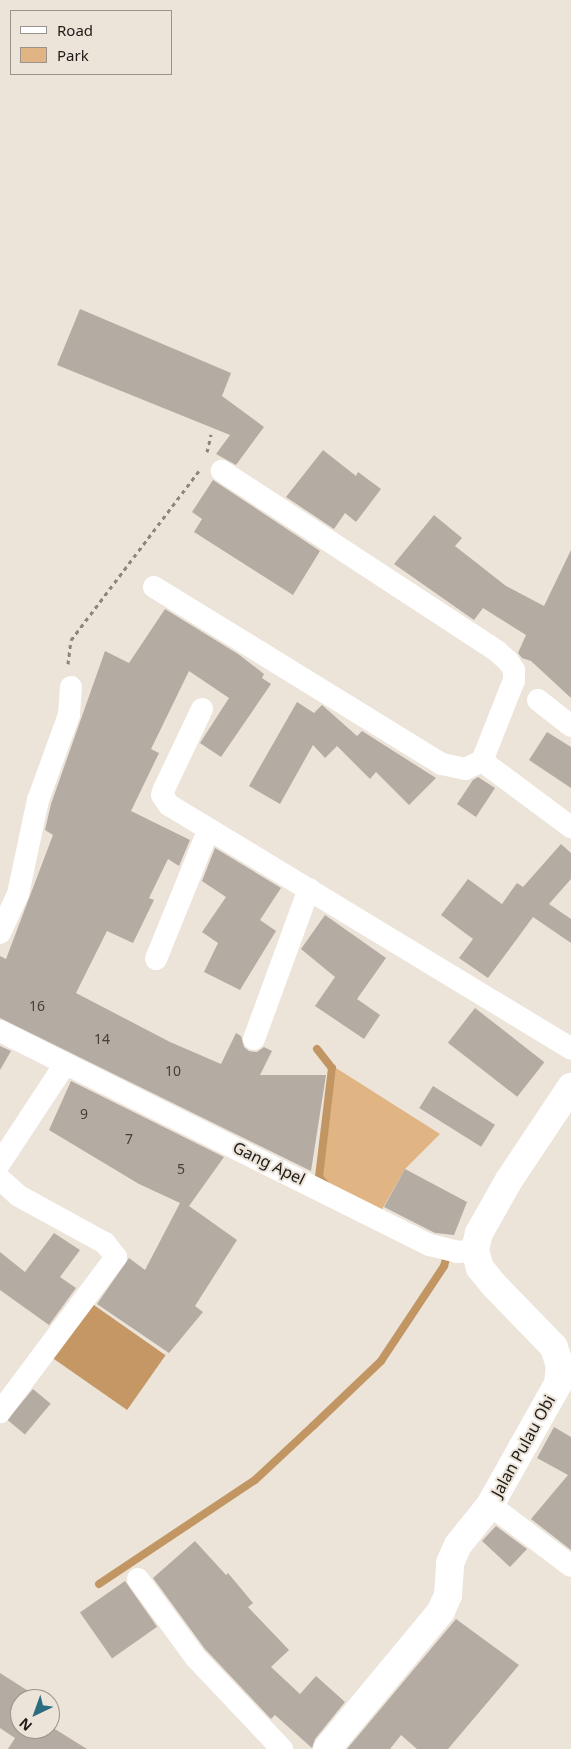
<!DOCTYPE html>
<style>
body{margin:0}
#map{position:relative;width:571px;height:1749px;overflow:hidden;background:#ece3d9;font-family:"Noto Sans",sans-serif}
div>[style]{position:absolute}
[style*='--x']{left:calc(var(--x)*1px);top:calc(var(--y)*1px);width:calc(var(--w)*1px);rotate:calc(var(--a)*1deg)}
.green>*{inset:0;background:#e0b483}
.forest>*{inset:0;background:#c49765;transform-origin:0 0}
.stream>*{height:8px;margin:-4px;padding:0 4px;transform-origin:4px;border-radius:4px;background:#c29663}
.building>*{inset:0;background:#b4aba2;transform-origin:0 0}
.path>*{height:3px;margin-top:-1.5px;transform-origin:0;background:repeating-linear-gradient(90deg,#8b857e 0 4px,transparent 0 8px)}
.minor>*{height:22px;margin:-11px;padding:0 11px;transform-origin:11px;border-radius:11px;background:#fff}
.tertiary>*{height:28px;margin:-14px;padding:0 14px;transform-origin:14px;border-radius:14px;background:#fff}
span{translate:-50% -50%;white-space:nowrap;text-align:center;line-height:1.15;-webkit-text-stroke:4px #ece3d9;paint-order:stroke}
.number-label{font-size:14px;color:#443f3a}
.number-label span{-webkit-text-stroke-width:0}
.street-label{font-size:16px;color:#1e1b17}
.legend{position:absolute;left:10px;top:10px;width:162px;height:65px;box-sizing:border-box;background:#ece3d9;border:1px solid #9a938b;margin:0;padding:6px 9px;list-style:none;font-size:15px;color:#1e1b17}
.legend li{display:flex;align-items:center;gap:10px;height:25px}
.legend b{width:25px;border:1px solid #9a938b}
.north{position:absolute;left:10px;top:1689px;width:50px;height:50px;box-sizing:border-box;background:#ece3d9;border:1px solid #9a938b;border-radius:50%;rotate:222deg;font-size:14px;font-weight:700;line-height:20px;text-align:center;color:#1e1b17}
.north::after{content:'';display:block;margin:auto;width:18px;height:22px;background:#2b6d7f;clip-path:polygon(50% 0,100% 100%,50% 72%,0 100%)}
</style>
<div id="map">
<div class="green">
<i style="clip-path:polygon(336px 1068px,440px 1134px,405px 1169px,381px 1211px,322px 1181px)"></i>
</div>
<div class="forest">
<i style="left:91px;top:1303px;width:91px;height:67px;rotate:35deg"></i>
</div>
<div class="stream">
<i style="--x:317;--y:1049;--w:24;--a:52"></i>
<i style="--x:332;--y:1068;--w:110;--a:96.8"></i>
<i style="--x:319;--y:1177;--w:9;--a:49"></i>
<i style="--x:99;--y:1584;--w:187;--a:-33.7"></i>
<i style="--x:255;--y:1480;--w:79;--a:-43"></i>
<i style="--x:313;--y:1426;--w:94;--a:-43.7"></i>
<i style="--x:381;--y:1361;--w:114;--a:-56.4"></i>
<i style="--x:444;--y:1266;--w:15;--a:-74"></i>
</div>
<div class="building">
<i style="clip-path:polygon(80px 309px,231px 373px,222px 396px,264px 427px,236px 465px,216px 454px,230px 435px,57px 365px)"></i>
<i style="clip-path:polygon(323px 450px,356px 476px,358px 472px,381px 489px,356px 522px,345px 513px,334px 529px,286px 497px)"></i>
<i style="clip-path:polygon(213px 480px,320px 551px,293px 595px,194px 532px,202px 519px,192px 512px)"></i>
<i style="clip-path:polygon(434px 515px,462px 538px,455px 546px,506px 586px,544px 606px,571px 550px,571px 698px,531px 661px,522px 658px,518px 653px,526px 635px,483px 608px,474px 620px,394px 564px)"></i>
<i style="clip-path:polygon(165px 609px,238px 654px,264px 674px,262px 678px,271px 684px,221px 757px,200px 743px,229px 698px,189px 671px,151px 749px,159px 753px,131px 811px,190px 840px,179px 866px,168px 859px,149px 898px,154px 900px,133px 943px,107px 931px,76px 993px,170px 1042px,221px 1064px,236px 1033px,241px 1036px,244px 1047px,249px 1051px,257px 1052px,264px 1047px,272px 1051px,260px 1075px,326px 1075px,311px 1171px,0 1018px,0 956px,6px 959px,53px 835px,45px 830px,51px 804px,105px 651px,129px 663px)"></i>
<i style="clip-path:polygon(297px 702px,314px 713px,322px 705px,357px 736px,362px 731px,436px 778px,409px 805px,376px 772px,370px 779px,337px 746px,325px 758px,313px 745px,280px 804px,249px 786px)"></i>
<i style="clip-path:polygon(547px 732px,571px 747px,571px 788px,529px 760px)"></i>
<i style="clip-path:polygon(478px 777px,495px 788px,476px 817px,457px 804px,473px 780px)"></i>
<i style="clip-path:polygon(561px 844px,571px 853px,571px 879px,549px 904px,571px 919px,571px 943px,533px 917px,488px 978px,459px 958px,473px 939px,441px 915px,468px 879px,502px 904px,517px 883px,523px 887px)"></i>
<i style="clip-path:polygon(215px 848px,281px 888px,260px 920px,276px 931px,240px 990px,204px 972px,218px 943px,202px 932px,226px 897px,202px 881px)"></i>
<i style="clip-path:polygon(325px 915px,386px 958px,357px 999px,380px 1015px,364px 1039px,315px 1006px,335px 977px,301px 949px)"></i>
<i style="left:475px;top:1008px;width:88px;height:44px;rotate:38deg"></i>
<i style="clip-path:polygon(0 1046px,11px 1051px,0 1070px)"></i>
<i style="clip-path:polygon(71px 1081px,224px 1157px,189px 1206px,237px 1240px,195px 1306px,203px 1312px,169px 1353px,97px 1304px,129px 1258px,145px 1270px,180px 1203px,139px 1184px,49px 1130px)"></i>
<i style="left:433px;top:1086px;width:73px;height:26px;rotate:32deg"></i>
<i style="clip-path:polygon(405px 1169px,467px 1202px,454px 1235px,435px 1233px,384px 1207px)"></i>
<i style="clip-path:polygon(54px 1233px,80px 1250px,60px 1277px,76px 1288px,49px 1325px,0 1290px,0 1252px,25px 1272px)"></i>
<i style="left:33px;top:1389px;width:23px;height:40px;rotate:40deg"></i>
<i style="clip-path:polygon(554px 1427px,571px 1437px,571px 1550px,531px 1519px,568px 1475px,537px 1458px)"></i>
<i style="clip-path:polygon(496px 1526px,527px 1549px,510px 1567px,482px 1541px)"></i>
<i style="clip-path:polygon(195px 1541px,226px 1575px,228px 1573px,253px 1603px,248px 1607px,289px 1650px,271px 1667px,300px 1694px,316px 1676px,345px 1702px,315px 1739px,312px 1748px,275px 1715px,271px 1719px,205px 1649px,153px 1578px)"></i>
<i style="left:125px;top:1581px;width:56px;height:55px;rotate:55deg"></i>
<i style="clip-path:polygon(456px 1619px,519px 1665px,448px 1749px,417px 1749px,401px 1735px,390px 1749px,347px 1749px)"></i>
<i style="clip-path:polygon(0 1673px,33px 1694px,30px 1699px,20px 1699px,20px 1729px,50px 1729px,50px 1726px,87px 1749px,8px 1749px,15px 1738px,0 1728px)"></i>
</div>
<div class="path">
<i style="--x:207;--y:452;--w:18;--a:-77"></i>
<i style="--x:68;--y:664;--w:24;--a:-83"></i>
<i style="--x:71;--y:640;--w:212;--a:-52.9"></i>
</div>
<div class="minor">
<i style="--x:154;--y:587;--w:338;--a:31.6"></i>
<i style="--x:442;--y:764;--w:24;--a:12"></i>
<i style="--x:465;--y:769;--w:19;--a:-25"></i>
<i style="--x:482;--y:761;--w:87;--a:-68.4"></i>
<i style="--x:514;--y:680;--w:10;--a:-90"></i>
<i style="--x:514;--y:670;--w:11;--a:-124"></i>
<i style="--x:508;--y:661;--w:15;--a:-138"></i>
<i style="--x:497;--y:651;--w:329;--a:-146.8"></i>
<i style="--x:538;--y:700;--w:42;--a:38.2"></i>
<i style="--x:202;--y:709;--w:89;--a:115.4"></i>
<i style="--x:164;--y:789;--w:6;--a:108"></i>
<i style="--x:162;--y:795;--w:12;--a:55"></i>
<i style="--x:169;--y:805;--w:470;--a:31.2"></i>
<i style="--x:482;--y:761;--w:111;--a:36.6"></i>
<i style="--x:0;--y:933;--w:43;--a:-65.2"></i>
<i style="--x:18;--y:894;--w:96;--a:-78"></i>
<i style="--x:38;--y:800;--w:90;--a:-70"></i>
<i style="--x:69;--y:715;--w:28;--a:-86"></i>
<i style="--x:156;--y:959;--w:138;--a:-67.9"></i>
<i style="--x:0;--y:1031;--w:480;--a:26.5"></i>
<i style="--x:430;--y:1245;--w:29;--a:14"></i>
<i style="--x:458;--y:1252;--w:17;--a:-7"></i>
<i style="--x:254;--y:1039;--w:160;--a:-69.9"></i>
<i style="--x:0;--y:1163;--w:118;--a:-56.7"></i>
<i style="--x:0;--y:1179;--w:25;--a:42"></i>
<i style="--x:19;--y:1196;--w:98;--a:28.7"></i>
<i style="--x:105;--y:1243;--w:18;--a:52"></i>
<i style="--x:116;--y:1257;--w:194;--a:126.8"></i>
<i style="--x:490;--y:1505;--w:101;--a:37"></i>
<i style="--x:138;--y:1579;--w:97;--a:53.8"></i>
<i style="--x:195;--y:1657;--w:127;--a:46.6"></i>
</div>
<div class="tertiary">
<i style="--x:327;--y:1749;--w:179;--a:-50.4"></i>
<i style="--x:441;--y:1611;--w:17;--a:-66"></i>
<i style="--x:448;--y:1595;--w:32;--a:-86"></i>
<i style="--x:450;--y:1563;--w:20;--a:-66"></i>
<i style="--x:458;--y:1545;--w:51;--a:-51.3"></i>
<i style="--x:490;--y:1505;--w:139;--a:-60.7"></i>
<i style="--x:558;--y:1384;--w:18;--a:-84"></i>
<i style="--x:560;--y:1366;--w:20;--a:-108"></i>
<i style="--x:554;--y:1347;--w:88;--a:-134.1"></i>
<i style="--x:493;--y:1284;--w:21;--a:-129"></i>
<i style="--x:480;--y:1268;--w:19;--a:-106"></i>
<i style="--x:475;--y:1250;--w:17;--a:-77"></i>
<i style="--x:479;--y:1233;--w:61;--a:-60.5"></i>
<i style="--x:509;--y:1180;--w:112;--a:-56.3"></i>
</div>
<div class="number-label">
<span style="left:37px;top:1006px">16</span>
<span style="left:102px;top:1039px">14</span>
<span style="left:173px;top:1071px">10</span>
<span style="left:84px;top:1114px">9</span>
<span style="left:129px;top:1139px">7</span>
<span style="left:181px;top:1169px">5</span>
</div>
<div class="street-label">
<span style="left:269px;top:1163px;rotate:26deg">Gang Apel</span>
<span style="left:523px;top:1446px;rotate:-61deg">Jalan Pulau Obi</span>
</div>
<ul class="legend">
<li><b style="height:6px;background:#fff"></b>Road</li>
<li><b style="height:14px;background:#e0b483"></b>Park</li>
</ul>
<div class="north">N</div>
</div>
